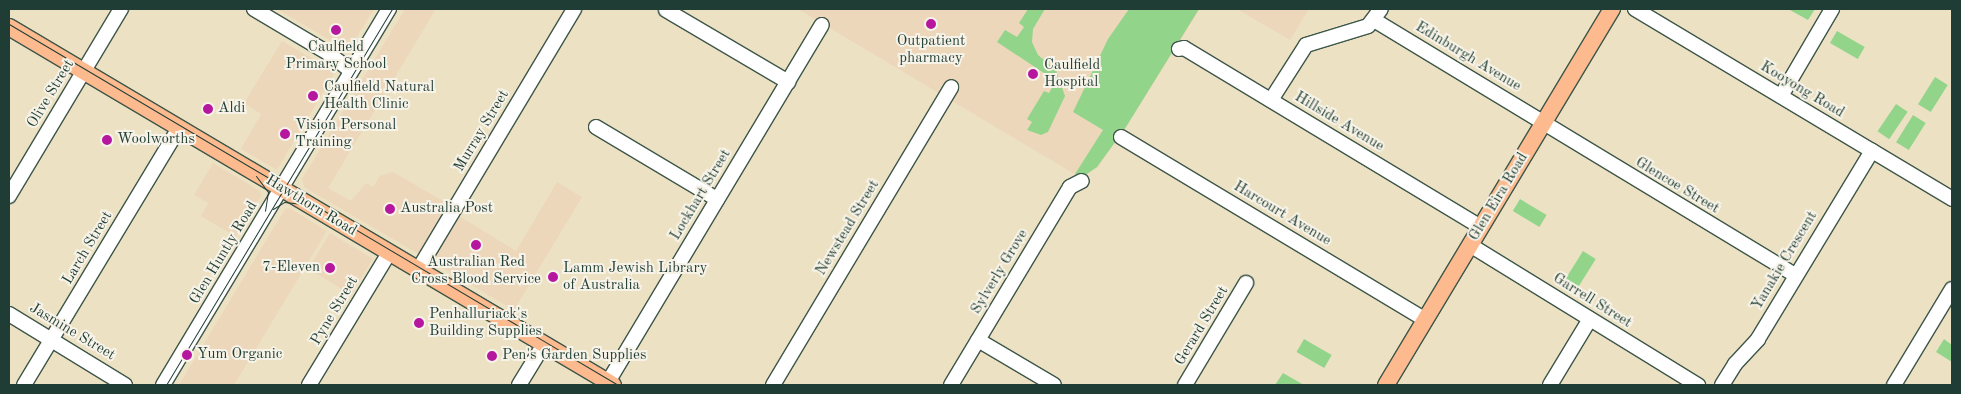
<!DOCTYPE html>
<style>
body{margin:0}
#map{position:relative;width:1961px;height:394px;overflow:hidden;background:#ece2c3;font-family:"Old Standard TT",serif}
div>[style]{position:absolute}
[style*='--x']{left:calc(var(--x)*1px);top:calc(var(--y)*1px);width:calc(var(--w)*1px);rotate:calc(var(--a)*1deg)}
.built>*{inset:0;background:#edd7bb;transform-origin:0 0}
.green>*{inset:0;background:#93d48b;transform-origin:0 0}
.roads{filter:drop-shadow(1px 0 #3e5649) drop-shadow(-1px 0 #3e5649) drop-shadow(0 1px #3e5649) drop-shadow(0 -1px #3e5649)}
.minor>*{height:14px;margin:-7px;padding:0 7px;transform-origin:7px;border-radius:7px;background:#fff}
.major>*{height:16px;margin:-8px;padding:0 8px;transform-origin:8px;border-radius:8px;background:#fcba8e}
.tram>*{height:1px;margin:-0.5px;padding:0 0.5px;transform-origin:0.5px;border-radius:0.5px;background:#1f3d34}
.dots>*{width:14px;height:14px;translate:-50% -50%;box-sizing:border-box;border:2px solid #f7f3e8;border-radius:50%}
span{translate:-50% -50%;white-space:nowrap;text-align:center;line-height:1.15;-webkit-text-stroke:4px #f7f3e8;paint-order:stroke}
.poi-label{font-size:15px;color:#1f3d34}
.left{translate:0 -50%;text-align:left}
.right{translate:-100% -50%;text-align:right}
.street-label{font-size:15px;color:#1f3d34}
.frame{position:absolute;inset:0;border:10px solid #1f3d34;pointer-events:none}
</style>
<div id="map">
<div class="built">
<i style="clip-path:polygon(277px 9px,374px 9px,348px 51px)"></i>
<i style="clip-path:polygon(405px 9px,436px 9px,328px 188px,351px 201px,366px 183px,373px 187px,380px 176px,393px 172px,445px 202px,454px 213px,516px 251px,557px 182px,582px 197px,514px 310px,304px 187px,302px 179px)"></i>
<i style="clip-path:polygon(798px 9px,1200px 9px,1126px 127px,1098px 167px,1081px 178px)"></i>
<i style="clip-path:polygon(1237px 9px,1309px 9px,1290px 40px)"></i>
<i style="clip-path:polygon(282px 41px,335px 72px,277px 170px,241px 149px,261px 114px,244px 103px)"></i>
<i style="clip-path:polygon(213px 163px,260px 191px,261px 196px,236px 237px,201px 216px,208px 203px,194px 195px)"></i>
<i style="clip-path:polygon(289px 208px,327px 231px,234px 385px,179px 385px,285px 209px)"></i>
<i style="left:330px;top:233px;width:50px;height:42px;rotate:31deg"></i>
</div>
<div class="green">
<i style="clip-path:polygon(1028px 9px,1045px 9px,1033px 29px,1032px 42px,1038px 55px,1056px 70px,1065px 96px,1048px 132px,1041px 135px,1027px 130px,1032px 122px,1027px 119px,1044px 91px,1049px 93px,1056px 81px,997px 42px,1005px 30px,1017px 37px,1024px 27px,1019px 23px)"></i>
<i style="clip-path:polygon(1129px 9px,1199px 9px,1126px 127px,1097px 167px,1081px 178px,1075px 174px,1103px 130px,1073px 112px,1108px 39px)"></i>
<i style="clip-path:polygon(1788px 9px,1815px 9px,1808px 20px)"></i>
<i style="left:1837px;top:31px;width:32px;height:14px;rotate:30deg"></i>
<i style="left:1935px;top:77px;width:15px;height:32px;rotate:32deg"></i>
<i style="left:1896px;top:104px;width:14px;height:33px;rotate:34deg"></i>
<i style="left:1913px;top:115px;width:15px;height:32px;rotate:32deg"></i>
<i style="left:1520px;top:199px;width:31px;height:14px;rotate:31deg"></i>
<i style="left:1583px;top:251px;width:15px;height:33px;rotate:32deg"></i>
<i style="left:1304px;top:339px;width:32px;height:15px;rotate:30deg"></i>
<i style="clip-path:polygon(1944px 339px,1952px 345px,1952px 362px,1936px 352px)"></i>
<i style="clip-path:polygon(1283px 373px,1304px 385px,1275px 385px)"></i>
</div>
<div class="roads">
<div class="minor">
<i style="--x:254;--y:9;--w:86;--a:30.7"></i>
<i style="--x:328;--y:53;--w:29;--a:38"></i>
<i style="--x:1635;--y:9;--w:370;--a:30.9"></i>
<i style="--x:666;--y:10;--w:142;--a:30.5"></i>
<i style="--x:1374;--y:20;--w:492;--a:31.2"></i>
<i style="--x:1179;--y:49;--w:5;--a:-11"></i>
<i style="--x:1184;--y:48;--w:347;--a:31.1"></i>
<i style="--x:1781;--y:96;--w:101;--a:-59.6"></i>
<i style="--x:1271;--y:100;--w:65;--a:-57.5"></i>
<i style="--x:1306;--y:45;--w:65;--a:-17"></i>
<i style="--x:1368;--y:26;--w:21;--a:-53"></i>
<i style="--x:596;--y:127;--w:141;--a:30.8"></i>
<i style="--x:1121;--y:137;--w:355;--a:31"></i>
<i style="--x:9;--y:196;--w:218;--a:-59.1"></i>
<i style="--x:1470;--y:245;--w:268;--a:31.6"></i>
<i style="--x:418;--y:270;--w:304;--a:-59.1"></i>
<i style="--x:9;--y:314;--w:136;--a:31.5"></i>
<i style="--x:978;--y:340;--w:88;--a:30.6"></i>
<i style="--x:608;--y:382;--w:416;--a:-59.1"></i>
<i style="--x:24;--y:385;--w:300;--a:-58.9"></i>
<i style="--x:163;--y:385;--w:439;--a:-59"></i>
<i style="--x:309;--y:385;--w:154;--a:-58.8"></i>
<i style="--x:519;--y:385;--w:48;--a:-58.6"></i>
<i style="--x:773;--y:385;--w:347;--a:-59.1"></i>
<i style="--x:951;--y:385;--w:231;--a:-59"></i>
<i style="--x:1070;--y:187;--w:13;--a:-27"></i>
<i style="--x:1185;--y:385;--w:119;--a:-59.1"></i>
<i style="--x:1550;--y:385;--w:77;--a:-58.8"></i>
<i style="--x:1722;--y:385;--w:25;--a:-58"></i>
<i style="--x:1735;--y:364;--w:34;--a:-47"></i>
<i style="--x:1758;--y:339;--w:220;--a:-58.8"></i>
<i style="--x:1894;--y:385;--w:112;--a:-58.9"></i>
</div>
<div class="major">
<i style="--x:9;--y:27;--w:702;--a:30.66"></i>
<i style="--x:1386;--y:385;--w:439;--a:-59"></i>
</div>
</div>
<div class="tram">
<i style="--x:9;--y:24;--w:708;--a:30.66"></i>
<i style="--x:256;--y:176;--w:20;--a:53"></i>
<i style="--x:268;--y:192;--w:19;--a:99"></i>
<i style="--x:273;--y:209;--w:13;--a:-32"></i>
<i style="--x:284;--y:202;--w:19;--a:6"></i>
<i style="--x:166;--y:385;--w:439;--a:-59"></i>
</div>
<div class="dots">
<i style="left:931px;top:24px;background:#b5179e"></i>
<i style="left:336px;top:30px;background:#b5179e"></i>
<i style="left:1033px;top:74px;background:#b5179e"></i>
<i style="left:313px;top:96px;background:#b5179e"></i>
<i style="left:208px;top:109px;background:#b5179e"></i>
<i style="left:285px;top:134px;background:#b5179e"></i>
<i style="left:107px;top:140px;background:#b5179e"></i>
<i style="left:390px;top:209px;background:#b5179e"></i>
<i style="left:476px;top:245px;background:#b5179e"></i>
<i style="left:330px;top:268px;background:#b5179e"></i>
<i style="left:553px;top:277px;background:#b5179e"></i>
<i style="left:419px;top:323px;background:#b5179e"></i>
<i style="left:187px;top:355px;background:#b5179e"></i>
<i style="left:492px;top:356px;background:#b5179e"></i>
</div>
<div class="poi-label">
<span style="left:931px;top:50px">Outpatient<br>pharmacy</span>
<span style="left:336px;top:56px">Caulfield<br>Primary School</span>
<span class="left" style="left:1044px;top:74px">Caulfield<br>Hospital</span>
<span class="left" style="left:324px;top:96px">Caulfield Natural<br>Health Clinic</span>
<span class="left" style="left:218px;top:109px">Aldi</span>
<span class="left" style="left:295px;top:134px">Vision Personal<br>Training</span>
<span class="left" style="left:117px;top:140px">Woolworths</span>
<span class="left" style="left:400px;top:209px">Australia Post</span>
<span style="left:476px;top:271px">Australian Red<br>Cross Blood Service</span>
<span class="right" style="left:320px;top:268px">7-Eleven</span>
<span class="left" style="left:563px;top:277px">Lamm Jewish Library<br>of Australia</span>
<span class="left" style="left:429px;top:323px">Penhalluriack's<br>Building Supplies</span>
<span class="left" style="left:197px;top:355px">Yum Organic</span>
<span class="left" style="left:502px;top:356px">Pen's Garden Supplies</span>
</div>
<div class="street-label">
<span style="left:1468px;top:57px;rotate:31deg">Edinburgh Avenue</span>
<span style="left:1802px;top:90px;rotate:31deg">Kooyong Road</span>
<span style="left:51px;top:94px;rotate:-59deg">Olive Street</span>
<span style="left:1339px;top:122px;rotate:31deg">Hillside Avenue</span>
<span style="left:482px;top:131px;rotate:-59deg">Murray Street</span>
<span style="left:1677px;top:186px;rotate:31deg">Glencoe Street</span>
<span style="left:701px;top:195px;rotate:-59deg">Lockhart Street</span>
<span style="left:1499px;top:197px;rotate:-59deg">Glen Eira Road</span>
<span style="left:311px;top:206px;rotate:31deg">Hawthorn Road</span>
<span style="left:1282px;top:214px;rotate:31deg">Harcourt Avenue</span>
<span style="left:848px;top:228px;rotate:-59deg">Newstead Street</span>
<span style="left:88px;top:248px;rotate:-59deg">Larch Street</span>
<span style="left:224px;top:253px;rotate:-59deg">Glen Huntly Road</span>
<span style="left:1785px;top:261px;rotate:-59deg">Yanakie Crescent</span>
<span style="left:1000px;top:272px;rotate:-59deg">Sylverly Grove</span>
<span style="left:1592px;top:301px;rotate:32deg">Garrell Street</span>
<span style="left:335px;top:311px;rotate:-59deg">Pyne Street</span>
<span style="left:1202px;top:326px;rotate:-59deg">Gerard Street</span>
<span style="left:72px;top:332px;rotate:31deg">Jasmine Street</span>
</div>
<div class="frame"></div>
</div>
